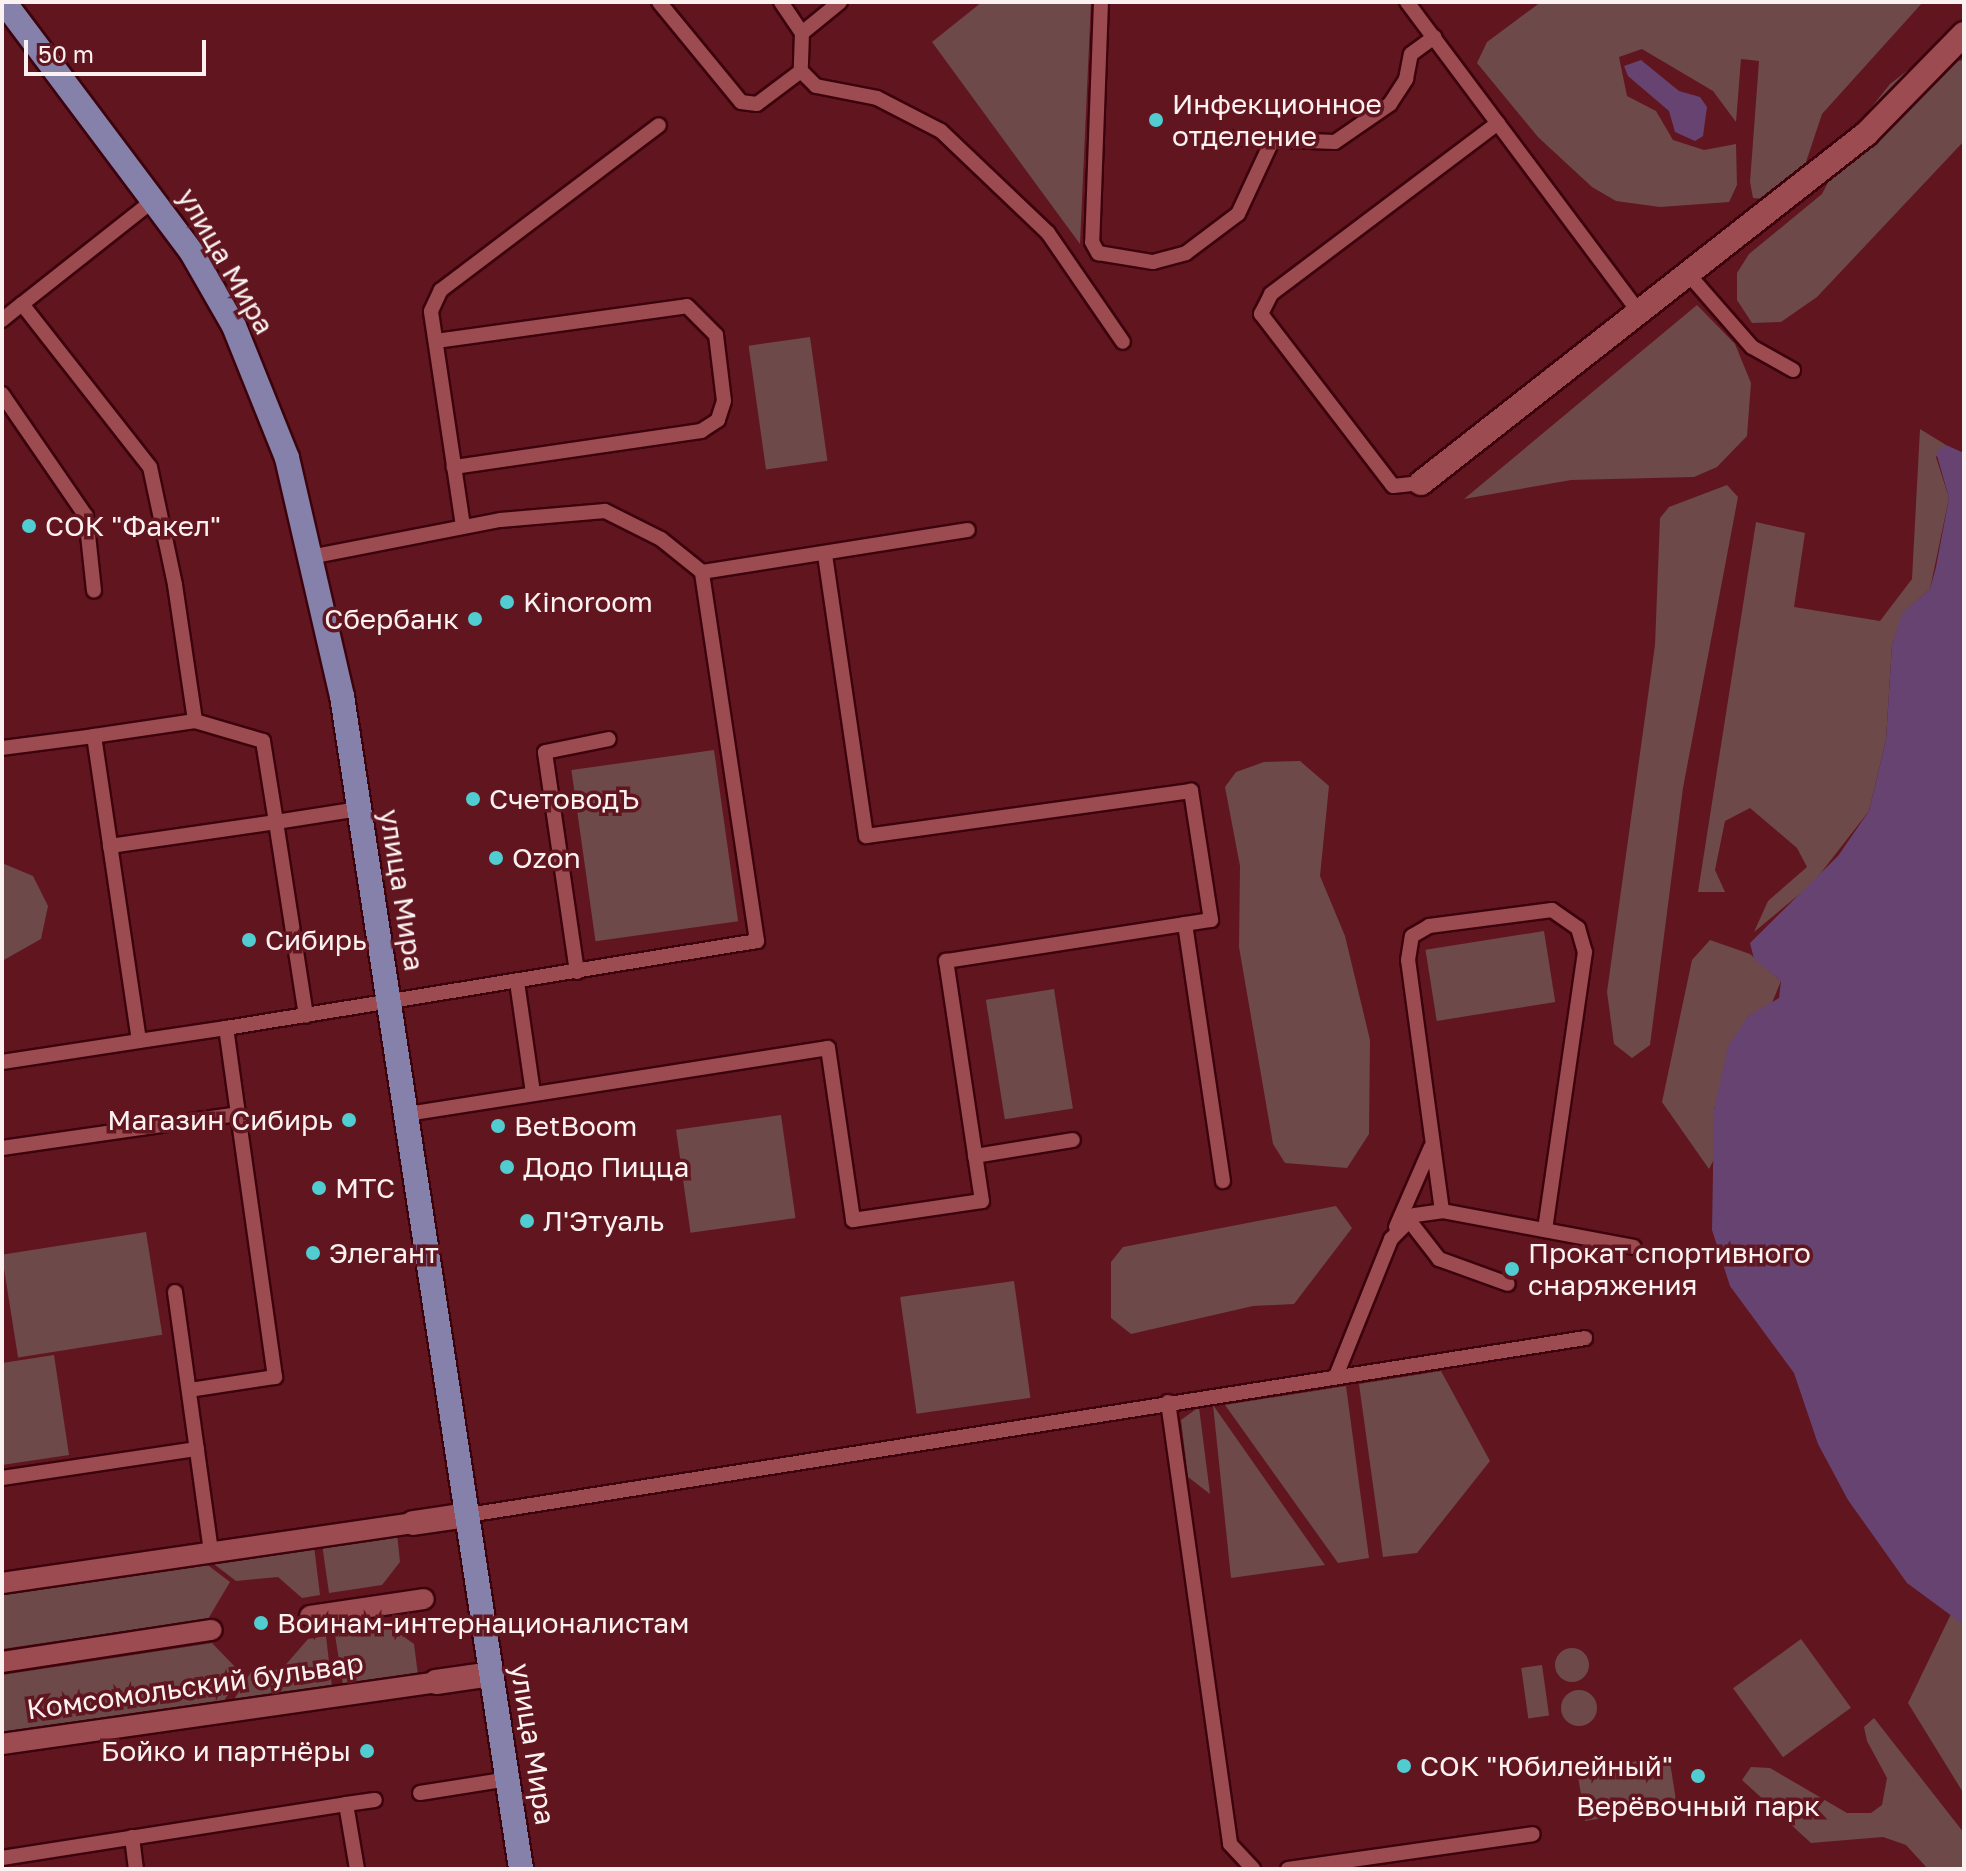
<!DOCTYPE html>
<meta charset="utf-8">
<style>
body{margin:0}
#map{position:relative;width:1966px;height:1871px;overflow:hidden;background:#61151f;font-family:"Golos Text",sans-serif}
div>[style]{position:absolute}
[style*='--x']{left:calc(var(--x)*1px);top:calc(var(--y)*1px);width:calc(var(--w)*1px);rotate:calc(var(--a)*1deg)}
.green>*{inset:0;background:#6d4949;transform-origin:0 0}
.round{border-radius:50%}
.water>*{inset:0;background:#664370}
.roads{filter:drop-shadow(2px 0 #3c030c) drop-shadow(-2px 0 #3c030c) drop-shadow(0 2px #3c030c) drop-shadow(0 -2px #3c030c)}
.service>*{height:14px;margin:-7px;padding:0 7px;transform-origin:7px;border-radius:7px;background:#9c4c50}
.pedestrian>*{height:20px;margin:-10px;padding:0 10px;transform-origin:10px;border-radius:10px;background:#9c4c50}
.minor>*{height:24px;margin:-12px;padding:0 12px;transform-origin:12px;border-radius:12px;background:#9c4c50}
.tertiary>*{height:24px;margin:-12px;padding:0 12px;transform-origin:12px;border-radius:12px;background:#9c4c50}
.primary>*{height:24px;margin:-12px;padding:0 12px;transform-origin:12px;border-radius:12px;background:#8681ab}
.dots>*{width:22px;height:22px;translate:-50% -50%;box-sizing:border-box;border:4px solid #61151f;border-radius:50%}
span{translate:-50% -50%;white-space:nowrap;text-align:center;line-height:1.15;-webkit-text-stroke:7px #61151f;paint-order:stroke}
.poi-label{font-size:28px;color:#fbf1f1}
.left{translate:0 -50%;text-align:left}
.right{translate:-100% -50%;text-align:right}
.street-label{font-size:28px;color:#fbf1f1}
.frame{position:absolute;inset:0;border:4px solid #fbf1f1;pointer-events:none}
.scale{position:absolute;left:24px;top:40px;width:182px;height:36px;box-sizing:border-box;border:4px solid #fbf1f1;border-top:0;padding-left:10px;font-size:24px;line-height:28px;white-space:nowrap;color:#fbf1f1;-webkit-text-stroke:6px #61151f;paint-order:stroke}
</style>
<div id="map">
<div class="green">
<i style="clip-path:polygon(982px 2px,1091px 2px,1080px 244px,932px 42px)"></i>
<i style="clip-path:polygon(1541px 2px,1923px 2px,1822px 114px,1804px 168px,1764px 199px,1753px 198px,1750px 182px,1759px 61px,1741px 59px,1736px 122px,1713px 91px,1642px 49px,1619px 57px,1627px 96px,1656px 111px,1673px 140px,1704px 150px,1736px 144px,1737px 185px,1729px 202px,1660px 207px,1616px 201px,1592px 187px,1538px 137px,1477px 63px,1487px 42px)"></i>
<i style="clip-path:polygon(1964px 60px,1964px 141px,1817px 297px,1781px 322px,1752px 323px,1737px 300px,1737px 273px,1749px 254px,1822px 194px,1858px 124px,1890px 84px,1912px 67px)"></i>
<i style="clip-path:polygon(1697px 305px,1735px 344px,1751px 383px,1747px 436px,1717px 467px,1694px 477px,1571px 480px,1464px 499px)"></i>
<i style="left:810px;top:337px;width:125px;height:62px;rotate:82deg"></i>
<i style="clip-path:polygon(1920px 429px,1946px 445px,1936px 457px,1949px 498px,1930px 589px,1903px 613px,1892px 645px,1886px 740px,1869px 811px,1813px 883px,1754px 932px,1768px 901px,1807px 867px,1797px 848px,1750px 808px,1725px 821px,1715px 870px,1725px 892px,1698px 892px,1756px 522px,1805px 533px,1794px 607px,1880px 621px,1912px 579px)"></i>
<i style="clip-path:polygon(1727px 485px,1738px 497px,1683px 788px,1650px 1045px,1632px 1058px,1614px 1044px,1607px 992px,1655px 645px,1660px 518px,1669px 507px)"></i>
<i style="left:714px;top:750px;width:173px;height:144px;rotate:82deg"></i>
<i style="clip-path:polygon(1300px 761px,1329px 786px,1320px 876px,1345px 936px,1370px 1040px,1369px 1134px,1347px 1168px,1285px 1163px,1273px 1144px,1239px 947px,1240px 866px,1225px 787px,1236px 772px,1264px 762px)"></i>
<i style="clip-path:polygon(2px 863px,33px 876px,48px 906px,41px 939px,2px 961px)"></i>
<i style="left:1544px;top:931px;width:72px;height:120px;rotate:81deg"></i>
<i style="clip-path:polygon(1710px 940px,1750px 954px,1781px 981px,1769px 1010px,1748px 1016px,1714px 1109px,1719px 1150px,1709px 1169px,1662px 1102px,1692px 960px)"></i>
<i style="left:1054px;top:989px;width:121px;height:69px;rotate:81deg"></i>
<i style="left:781px;top:1115px;width:104px;height:106px;rotate:82deg"></i>
<i style="clip-path:polygon(1336px 1206px,1352px 1228px,1294px 1304px,1253px 1306px,1131px 1334px,1111px 1318px,1111px 1262px,1123px 1247px)"></i>
<i style="left:146px;top:1232px;width:104px;height:146px;rotate:81deg"></i>
<i style="left:1014px;top:1281px;width:118px;height:115px;rotate:82deg"></i>
<i style="clip-path:polygon(54px 1355px,69px 1455px,2px 1465px,2px 1363px)"></i>
<i style="clip-path:polygon(1441px 1371px,1490px 1461px,1417px 1553px,1383px 1557px,1359px 1384px)"></i>
<i style="clip-path:polygon(1346px 1386px,1369px 1558px,1338px 1563px,1225px 1405px)"></i>
<i style="clip-path:polygon(1213px 1405px,1325px 1565px,1231px 1578px)"></i>
<i style="clip-path:polygon(1199px 1407px,1210px 1494px,1188px 1477px,1181px 1420px)"></i>
<i style="clip-path:polygon(397px 1533px,400px 1562px,382px 1585px,329px 1593px,322px 1544px)"></i>
<i style="clip-path:polygon(314px 1546px,320px 1595px,302px 1598px,278px 1577px,236px 1581px,210px 1561px)"></i>
<i style="clip-path:polygon(205px 1563px,230px 1582px,208px 1619px,2px 1649px,2px 1593px)"></i>
<i style="clip-path:polygon(1951px 1614px,1964px 1625px,1964px 1794px,1908px 1703px)"></i>
<i style="clip-path:polygon(389px 1626px,414px 1644px,418px 1675px,343px 1685px,335px 1635px)"></i>
<i style="clip-path:polygon(326px 1636px,332px 1687px,233px 1701px,251px 1672px,282px 1669px,308px 1639px)"></i>
<i style="left:1801px;top:1639px;width:85px;height:84px;rotate:54deg"></i>
<i style="clip-path:polygon(212px 1643px,242px 1674px,223px 1702px,2px 1733px,2px 1675px)"></i>
<i class="round" style="left:1555px;top:1648px;width:34px;height:34px"></i>
<i style="left:1542px;top:1665px;width:51px;height:21px;rotate:82deg"></i>
<i class="round" style="left:1561px;top:1690px;width:36px;height:36px"></i>
<i style="clip-path:polygon(1874px 1718px,1964px 1833px,1964px 1869px,1928px 1869px,1906px 1845px,1883px 1837px,1811px 1843px,1742px 1780px,1751px 1767px,1770px 1768px,1847px 1813px,1871px 1813px,1882px 1805px,1887px 1778px,1867px 1741px,1864px 1727px)"></i>
<i style="left:1669px;top:1756px;width:51px;height:93px;rotate:81deg"></i>
</div>
<div class="water">
<i style="clip-path:polygon(1641px 60px,1679px 91px,1700px 97px,1707px 107px,1703px 136px,1695px 141px,1675px 132px,1669px 111px,1628px 76px,1624px 66px)"></i>
<i style="clip-path:polygon(1946px 445px,1964px 453px,1964px 1625px,1907px 1583px,1848px 1500px,1818px 1444px,1794px 1373px,1730px 1286px,1712px 1230px,1714px 1110px,1728px 1046px,1748px 1016px,1779px 998px,1781px 981px,1754px 959px,1750px 943px,1838px 856px,1869px 811px,1886px 740px,1892px 645px,1902px 613px,1930px 589px,1936px 567px,1949px 498px,1936px 452px)"></i>
</div>
<div class="roads">
<div class="service">
<i style="--x:659;--y:2;--w:129;--a:50.6"></i>
<i style="--x:741;--y:102;--w:16;--a:7"></i>
<i style="--x:757;--y:104;--w:55;--a:-36.9"></i>
<i style="--x:781;--y:2;--w:37;--a:56"></i>
<i style="--x:802;--y:33;--w:38;--a:92"></i>
<i style="--x:801;--y:71;--w:21;--a:45"></i>
<i style="--x:816;--y:86;--w:62;--a:11.1"></i>
<i style="--x:877;--y:98;--w:72;--a:27.3"></i>
<i style="--x:941;--y:131;--w:148;--a:43.6"></i>
<i style="--x:1048;--y:233;--w:132;--a:55.5"></i>
<i style="--x:1101;--y:2;--w:240;--a:92.1"></i>
<i style="--x:1092;--y:242;--w:13;--a:61"></i>
<i style="--x:1098;--y:253;--w:56;--a:9.3"></i>
<i style="--x:1153;--y:262;--w:34;--a:-15"></i>
<i style="--x:1186;--y:253;--w:65;--a:-36.9"></i>
<i style="--x:1238;--y:214;--w:83;--a:-65"></i>
<i style="--x:1407;--y:2;--w:391;--a:53.2"></i>
<i style="--x:802;--y:33;--w:49;--a:-39.2"></i>
<i style="--x:1233;--y:138;--w:102;--a:2.2"></i>
<i style="--x:1335;--y:142;--w:67;--a:-34.6"></i>
<i style="--x:1390;--y:104;--w:30;--a:-57"></i>
<i style="--x:1406;--y:79;--w:25;--a:-79"></i>
<i style="--x:1411;--y:54;--w:29;--a:-36"></i>
<i style="--x:155;--y:199;--w:169;--a:141.7"></i>
<i style="--x:22;--y:304;--w:207;--a:51.9"></i>
<i style="--x:150;--y:467;--w:121;--a:78"></i>
<i style="--x:175;--y:585;--w:137;--a:81.6"></i>
<i style="--x:195;--y:721;--w:102;--a:171.6"></i>
<i style="--x:94;--y:736;--w:308;--a:81.6"></i>
<i style="--x:139;--y:1041;--w:88;--a:-8.5"></i>
<i style="--x:1690;--y:276;--w:94;--a:48.9"></i>
<i style="--x:1752;--y:347;--w:47;--a:29.3"></i>
<i style="--x:2;--y:320;--w:26;--a:-39"></i>
<i style="--x:436;--y:341;--w:253;--a:-7.9"></i>
<i style="--x:687;--y:306;--w:41;--a:45"></i>
<i style="--x:716;--y:335;--w:66;--a:83.1"></i>
<i style="--x:724;--y:401;--w:20;--a:108"></i>
<i style="--x:718;--y:420;--w:20;--a:147"></i>
<i style="--x:701;--y:431;--w:250;--a:171.7"></i>
<i style="--x:2;--y:394;--w:148;--a:55.5"></i>
<i style="--x:86;--y:516;--w:75;--a:83.9"></i>
<i style="--x:1421;--y:483;--w:28;--a:174"></i>
<i style="--x:1393;--y:486;--w:217;--a:-127.5"></i>
<i style="--x:1261;--y:314;--w:22;--a:-63"></i>
<i style="--x:1271;--y:294;--w:284;--a:-37"></i>
<i style="--x:463;--y:526;--w:217;--a:-98.5"></i>
<i style="--x:431;--y:311;--w:23;--a:-65"></i>
<i style="--x:441;--y:290;--w:273;--a:-37.1"></i>
<i style="--x:702;--y:572;--w:269;--a:-9"></i>
<i style="--x:195;--y:721;--w:71;--a:16.4"></i>
<i style="--x:263;--y:741;--w:82;--a:80.9"></i>
<i style="--x:276;--y:822;--w:84;--a:-8.9"></i>
<i style="--x:2;--y:748;--w:93;--a:-7.4"></i>
<i style="--x:110;--y:846;--w:168;--a:-8.2"></i>
<i style="--x:276;--y:822;--w:196;--a:81.2"></i>
<i style="--x:1185;--y:924;--w:260;--a:81.6"></i>
<i style="--x:577;--y:972;--w:222;--a:-98.3"></i>
<i style="--x:545;--y:752;--w:65;--a:-11.5"></i>
<i style="--x:517;--y:982;--w:112;--a:81.8"></i>
<i style="--x:2;--y:1062;--w:139;--a:-8.7"></i>
<i style="--x:407;--y:1114;--w:426;--a:-8.9"></i>
<i style="--x:828;--y:1048;--w:174;--a:81.7"></i>
<i style="--x:853;--y:1220;--w:130;--a:-8.4"></i>
<i style="--x:982;--y:1201;--w:243;--a:-98.5"></i>
<i style="--x:946;--y:961;--w:268;--a:-8.8"></i>
<i style="--x:1211;--y:920;--w:131;--a:-98.8"></i>
<i style="--x:1191;--y:791;--w:328;--a:172.1"></i>
<i style="--x:866;--y:836;--w:285;--a:-98.3"></i>
<i style="--x:2;--y:1148;--w:238;--a:-8.2"></i>
<i style="--x:238;--y:1114;--w:87;--a:-97.9"></i>
<i style="--x:226;--y:1028;--w:538;--a:-9.3"></i>
<i style="--x:757;--y:941;--w:373;--a:-98.5"></i>
<i style="--x:702;--y:572;--w:53;--a:-141.2"></i>
<i style="--x:661;--y:539;--w:63;--a:-153.4"></i>
<i style="--x:605;--y:511;--w:105;--a:175.1"></i>
<i style="--x:500;--y:520;--w:189;--a:169"></i>
<i style="--x:975;--y:1156;--w:99;--a:-9.3"></i>
<i style="--x:1442;--y:1211;--w:253;--a:-97.7"></i>
<i style="--x:1408;--y:960;--w:24;--a:-81"></i>
<i style="--x:1412;--y:936;--w:20;--a:-30"></i>
<i style="--x:1429;--y:926;--w:124;--a:-7.4"></i>
<i style="--x:1552;--y:910;--w:32;--a:35"></i>
<i style="--x:1578;--y:928;--w:25;--a:74"></i>
<i style="--x:1585;--y:952;--w:281;--a:98.2"></i>
<i style="--x:1408;--y:1219;--w:51;--a:52.2"></i>
<i style="--x:1439;--y:1259;--w:73;--a:19.9"></i>
<i style="--x:1396;--y:1227;--w:87;--a:-66.4"></i>
<i style="--x:175;--y:1292;--w:262;--a:82.1"></i>
<i style="--x:1336;--y:1376;--w:148;--a:-68.1"></i>
<i style="--x:1391;--y:1239;--w:34;--a:-45"></i>
<i style="--x:1415;--y:1215;--w:27;--a:-8"></i>
<i style="--x:1442;--y:1211;--w:195;--a:10.6"></i>
<i style="--x:189;--y:1390;--w:87;--a:-8.6"></i>
<i style="--x:275;--y:1377;--w:266;--a:-98"></i>
<i style="--x:1168;--y:1402;--w:446;--a:82"></i>
<i style="--x:1230;--y:1844;--w:34;--a:47"></i>
<i style="--x:2;--y:1478;--w:197;--a:-8.5"></i>
<i style="--x:468;--y:1515;--w:1131;--a:-9"></i>
<i style="--x:420;--y:1793;--w:89;--a:-9"></i>
<i style="--x:346;--y:1804;--w:29;--a:-8"></i>
<i style="--x:132;--y:1837;--w:32;--a:83"></i>
<i style="--x:2;--y:1858;--w:348;--a:-8.9"></i>
<i style="--x:346;--y:1804;--w:66;--a:80.4"></i>
<i style="--x:1288;--y:1869;--w:247;--a:-8.1"></i>
</div>
<div class="pedestrian">
<i style="--x:2;--y:1583;--w:415;--a:-8.3"></i>
<i style="--x:310;--y:1616;--w:115;--a:-8.5"></i>
<i style="--x:2;--y:1662;--w:212;--a:-8.7"></i>
<i style="--x:2;--y:1744;--w:438;--a:-8.1"></i>
</div>
<div class="minor">
<i style="--x:413;--y:1523;--w:56;--a:-8.3"></i>
<i style="--x:436;--y:1682;--w:57;--a:-8.1"></i>
</div>
<div class="tertiary">
<i style="--x:1421;--y:483;--w:566;--a:-38.11"></i>
<i style="--x:1866;--y:134;--w:140;--a:-45.6"></i>
</div>
<div class="primary">
<i style="--x:4;--y:2;--w:311;--a:53.1"></i>
<i style="--x:191;--y:251;--w:86;--a:60.2"></i>
<i style="--x:234;--y:326;--w:142;--a:68.1"></i>
<i style="--x:287;--y:458;--w:244;--a:77"></i>
<i style="--x:342;--y:696;--w:1187;--a:81.32"></i>
</div>
</div>
<div class="dots">
<i style="left:1156px;top:120px;background:#51ccd1"></i>
<i style="left:29px;top:526px;background:#51ccd1"></i>
<i style="left:507px;top:602px;background:#51ccd1"></i>
<i style="left:475px;top:619px;background:#51ccd1"></i>
<i style="left:473px;top:799px;background:#51ccd1"></i>
<i style="left:496px;top:858px;background:#51ccd1"></i>
<i style="left:249px;top:940px;background:#51ccd1"></i>
<i style="left:349px;top:1120px;background:#51ccd1"></i>
<i style="left:498px;top:1126px;background:#51ccd1"></i>
<i style="left:507px;top:1167px;background:#51ccd1"></i>
<i style="left:319px;top:1188px;background:#51ccd1"></i>
<i style="left:527px;top:1221px;background:#51ccd1"></i>
<i style="left:313px;top:1253px;background:#51ccd1"></i>
<i style="left:1512px;top:1269px;background:#51ccd1"></i>
<i style="left:261px;top:1623px;background:#51ccd1"></i>
<i style="left:367px;top:1751px;background:#51ccd1"></i>
<i style="left:1404px;top:1766px;background:#51ccd1"></i>
<i style="left:1698px;top:1776px;background:#51ccd1"></i>
</div>
<div class="poi-label">
<span class="left" style="left:1172px;top:120px">Инфекционное<br>отделение</span>
<span class="left" style="left:45px;top:526px">СОК "Факел"</span>
<span class="left" style="left:523px;top:602px">Kinoroom</span>
<span class="right" style="left:459px;top:619px">Сбербанк</span>
<span class="left" style="left:489px;top:799px">СчетоводЪ</span>
<span class="left" style="left:512px;top:858px">Ozon</span>
<span class="left" style="left:265px;top:940px">Сибирь</span>
<span class="right" style="left:333px;top:1120px">Магазин Сибирь</span>
<span class="left" style="left:514px;top:1126px">BetBoom</span>
<span class="left" style="left:523px;top:1167px">Додо Пицца</span>
<span class="left" style="left:335px;top:1188px">МТС</span>
<span class="left" style="left:543px;top:1221px">Л'Этуаль</span>
<span class="left" style="left:329px;top:1253px">Элегант</span>
<span class="left" style="left:1528px;top:1269px">Прокат спортивного<br>снаряжения</span>
<span class="left" style="left:277px;top:1623px">Воинам-интернационалистам</span>
<span class="right" style="left:351px;top:1751px">Бойко и партнёры</span>
<span class="left" style="left:1420px;top:1766px">СОК "Юбилейный"</span>
<span style="left:1698px;top:1806px">Верёвочный парк</span>
</div>
<div class="street-label">
<span style="left:226px;top:261px;rotate:60deg">улица Мира</span>
<span style="left:402px;top:890px;rotate:81deg">улица Мира</span>
<span style="left:195px;top:1686px;rotate:-8deg">Комсомольский бульвар</span>
<span style="left:533px;top:1744px;rotate:81deg">улица Мира</span>
</div>
<div class="frame"></div>
<div class="scale">50 m</div>
</div>
